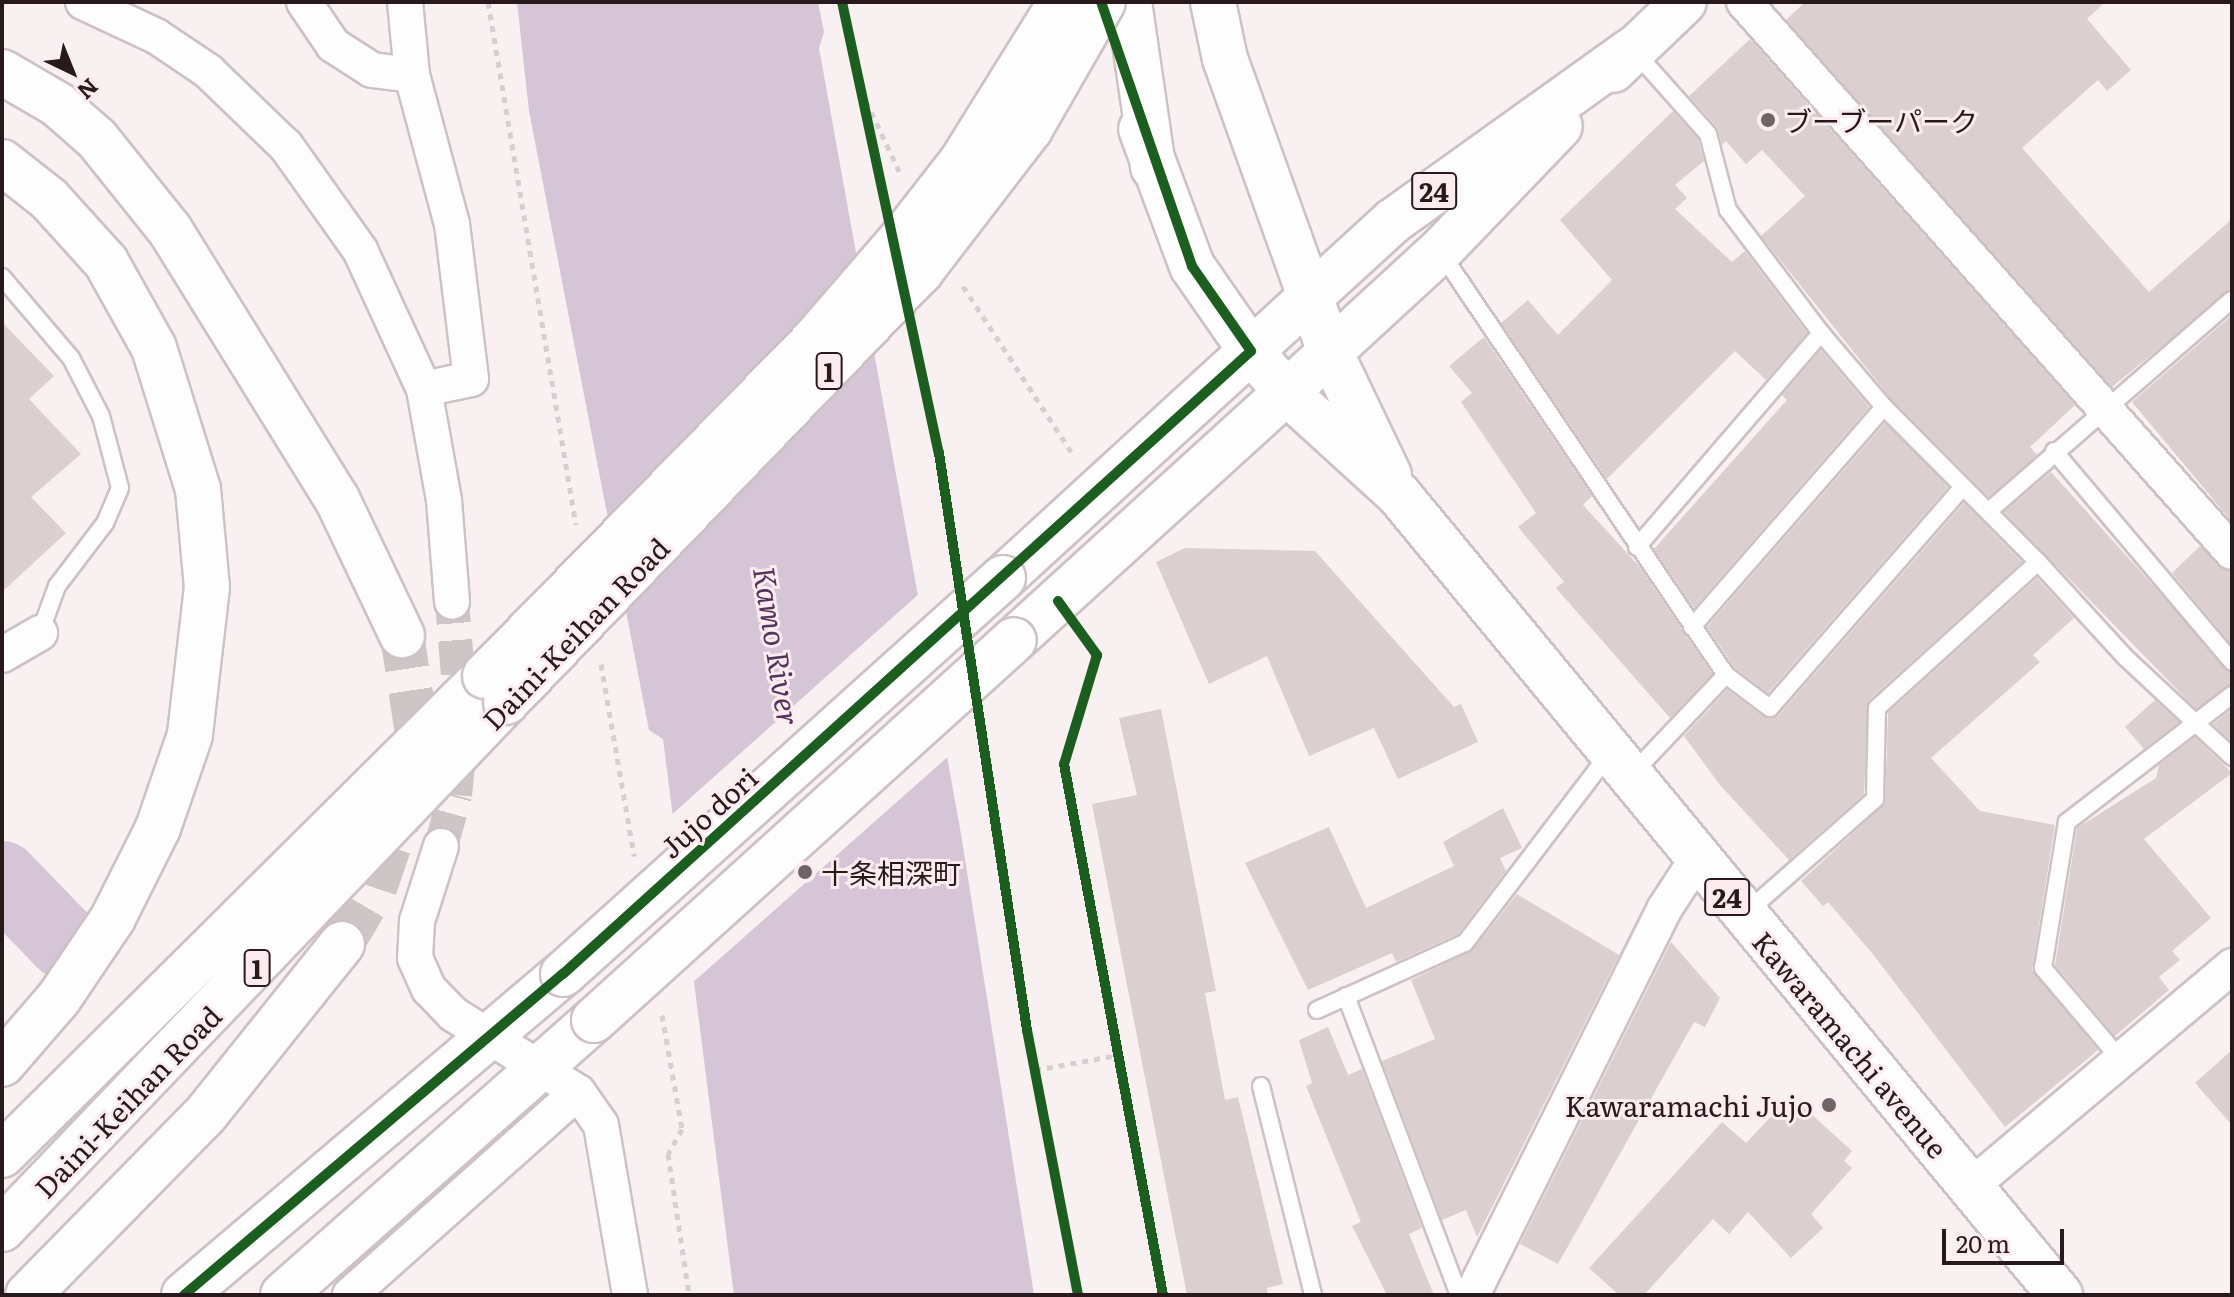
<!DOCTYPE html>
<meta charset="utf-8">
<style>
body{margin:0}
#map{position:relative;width:2234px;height:1297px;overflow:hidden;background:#f8f0f1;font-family:Literata,"Noto Sans JP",serif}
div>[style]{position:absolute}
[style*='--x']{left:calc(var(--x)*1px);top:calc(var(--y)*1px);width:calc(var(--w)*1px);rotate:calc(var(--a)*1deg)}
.water>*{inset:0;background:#d6c4d7}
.pier>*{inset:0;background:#f8f0f1}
.river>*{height:74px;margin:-37px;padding:0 37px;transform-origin:37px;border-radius:37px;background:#d6c4d7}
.building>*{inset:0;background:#dbd0cf}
.street-tunnel>*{height:34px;margin-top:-17px;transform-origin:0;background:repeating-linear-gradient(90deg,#cec5c6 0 34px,transparent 0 51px)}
.highway-tunnel>*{height:44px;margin-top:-22px;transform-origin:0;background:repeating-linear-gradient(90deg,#cec5c6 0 44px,transparent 0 66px)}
.path>*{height:5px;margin-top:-2.5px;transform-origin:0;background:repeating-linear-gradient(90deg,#d4d0d0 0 6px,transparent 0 12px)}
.roads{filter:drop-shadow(2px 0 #cdc1c3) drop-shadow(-2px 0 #cdc1c3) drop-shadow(0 2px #cdc1c3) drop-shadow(0 -2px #cdc1c3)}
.lane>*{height:16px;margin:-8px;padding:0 8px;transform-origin:8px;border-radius:8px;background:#fefdfd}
.street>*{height:34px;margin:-17px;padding:0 17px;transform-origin:17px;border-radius:17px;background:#fefdfd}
.secondary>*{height:44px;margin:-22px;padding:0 22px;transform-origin:22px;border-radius:22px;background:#fefdfd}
.highway>*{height:44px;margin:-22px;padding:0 22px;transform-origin:22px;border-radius:22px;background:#fefdfd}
.bridges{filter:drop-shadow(2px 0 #cdc1c3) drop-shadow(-2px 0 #cdc1c3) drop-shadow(0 2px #cdc1c3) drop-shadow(0 -2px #cdc1c3)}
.secondary-bridge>*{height:44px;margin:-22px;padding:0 22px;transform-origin:22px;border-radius:22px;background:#fefdfd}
.highway-bridge>*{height:44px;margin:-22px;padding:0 22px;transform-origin:22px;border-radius:22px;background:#fefdfd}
.cycleway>*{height:10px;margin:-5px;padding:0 5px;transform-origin:5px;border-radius:5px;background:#1b5e20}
.dots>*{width:22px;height:22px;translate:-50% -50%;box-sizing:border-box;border:4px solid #fcecef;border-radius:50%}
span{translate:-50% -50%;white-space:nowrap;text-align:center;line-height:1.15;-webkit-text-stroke:6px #fcecef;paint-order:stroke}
.shield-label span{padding:2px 6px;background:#fcecef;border:2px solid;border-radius:6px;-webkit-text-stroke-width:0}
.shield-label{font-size:26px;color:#27191c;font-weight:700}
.poi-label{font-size:28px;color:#27191c}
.left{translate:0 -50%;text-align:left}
.right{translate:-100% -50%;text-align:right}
.street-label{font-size:28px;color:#27191c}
.water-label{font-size:30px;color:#55345b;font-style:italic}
.frame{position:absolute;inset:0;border:4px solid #27191c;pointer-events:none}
.north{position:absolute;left:32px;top:32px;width:80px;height:80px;-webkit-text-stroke:6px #fcecef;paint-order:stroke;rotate:137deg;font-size:22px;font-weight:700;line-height:32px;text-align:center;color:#27191c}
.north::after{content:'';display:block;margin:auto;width:28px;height:36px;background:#27191c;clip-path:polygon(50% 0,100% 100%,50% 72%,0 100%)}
.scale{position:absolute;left:1942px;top:1229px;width:122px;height:36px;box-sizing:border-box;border:4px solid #27191c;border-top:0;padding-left:10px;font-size:24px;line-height:28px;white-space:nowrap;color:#27191c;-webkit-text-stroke:6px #fcecef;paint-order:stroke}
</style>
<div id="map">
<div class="water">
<i style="clip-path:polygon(517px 2px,818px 2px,824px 32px,819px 48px,961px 834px,1034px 1295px,734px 1295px,663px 739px,649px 730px,529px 111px)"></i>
</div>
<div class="pier">
<i style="clip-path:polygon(921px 592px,951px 754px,690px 985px,669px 817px)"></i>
</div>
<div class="river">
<i style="--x:2;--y:878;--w:89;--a:45.9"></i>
</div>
<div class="building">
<i style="clip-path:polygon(1805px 2px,2105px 2px,2087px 19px,2131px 70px,2107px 91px,2098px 80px,2022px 148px,2149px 292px,2232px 219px,2232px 289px,2112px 387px,1786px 20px)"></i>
<i style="clip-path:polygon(1750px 39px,2075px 405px,2030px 447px,2037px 455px,1989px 497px,1892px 400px,1761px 236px,1805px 196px,1762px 150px,1746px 164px,1726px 141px,1722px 145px,1717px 127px,1689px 96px)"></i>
<i style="clip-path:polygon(1673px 111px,1698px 139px,1704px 161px,1675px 185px,1687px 198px,1675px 209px,1732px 262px,1745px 251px,1807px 333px,1766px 380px,1735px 351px,1607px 479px,1501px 323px,1528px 300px,1558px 335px,1612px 280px,1560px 220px)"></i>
<i style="clip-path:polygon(2232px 315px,2232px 522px,2132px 402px)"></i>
<i style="clip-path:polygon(2px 322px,54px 376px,29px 399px,81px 454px,31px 497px,66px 533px,2px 592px)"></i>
<i style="clip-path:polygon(1484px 337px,1592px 496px,1583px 505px,1639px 566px,1712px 674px,1670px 718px,1556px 588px,1564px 582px,1518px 527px,1536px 513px,1461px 402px,1472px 393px,1449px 366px)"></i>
<i style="clip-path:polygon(1821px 350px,1869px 407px,1694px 608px,1654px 549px,1787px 400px,1782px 395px)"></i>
<i style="clip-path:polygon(1885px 423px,1948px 487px,1768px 693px,1734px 667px,1707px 627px)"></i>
<i style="clip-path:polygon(2051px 472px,2232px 673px,2232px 684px,2196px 709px,2004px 512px)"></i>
<i style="clip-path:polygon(1964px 503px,2022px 562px,1869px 700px,1864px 794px,1789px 860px,1720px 785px,1684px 736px,1727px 690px,1764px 717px,1778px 716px)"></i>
<i style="clip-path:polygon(2200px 546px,2232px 571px,2232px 645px,2172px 573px)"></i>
<i style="clip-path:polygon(1185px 548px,1315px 551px,1454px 707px,1461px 704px,1478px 742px,1398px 779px,1374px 728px,1309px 756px,1267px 656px,1209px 684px,1156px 562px)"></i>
<i style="clip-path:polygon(2037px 578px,2074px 618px,2033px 655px,2040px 662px,1931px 758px,1980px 811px,2055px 825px,2032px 970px,2098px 1050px,2005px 1127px,1872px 953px,1828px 902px,1823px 906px,1801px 881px,1885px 804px,1888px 713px)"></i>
<i style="clip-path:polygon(2155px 700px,2179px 722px,2144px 749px,2125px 727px)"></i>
<i style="clip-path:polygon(1161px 709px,1216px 991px,1205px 993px,1225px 1100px,1238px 1097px,1283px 1284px,1267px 1288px,1268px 1295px,1187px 1295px,1092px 804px,1137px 795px,1119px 718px)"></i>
<i style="clip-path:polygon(2232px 709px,2232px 742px,2213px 724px)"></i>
<i style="clip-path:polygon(2195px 737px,2232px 773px,2144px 839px,2211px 918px,2172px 951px,2180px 960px,2159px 977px,2169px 990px,2115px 1036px,2055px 965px,2077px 828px,2156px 778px,2159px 765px)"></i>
<i style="clip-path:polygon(1503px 808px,1522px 848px,1500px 858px,1506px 871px,1458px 934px,1396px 962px,1392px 953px,1308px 990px,1245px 863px,1329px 827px,1366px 908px,1454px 866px,1443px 842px)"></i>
<i style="clip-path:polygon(1517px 894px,1619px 955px,1477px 1237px,1466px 1210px,1442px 1220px,1382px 1061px,1435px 1039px,1411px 980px,1473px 950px)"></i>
<i style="clip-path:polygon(1671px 942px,1720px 998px,1705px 1027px,1694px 1022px,1558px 1264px,1520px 1244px)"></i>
<i style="clip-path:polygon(1328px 1027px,1348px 1075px,1362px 1069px,1422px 1228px,1409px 1234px,1434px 1295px,1387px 1295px,1352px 1226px,1361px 1222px,1306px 1086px,1312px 1083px,1299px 1040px)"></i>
<i style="clip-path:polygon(2232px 1050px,2232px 1125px,2195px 1083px)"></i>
<i style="clip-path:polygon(1800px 1104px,1852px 1151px,1844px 1161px,1852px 1168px,1811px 1214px,1823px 1228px,1791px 1258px,1748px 1212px,1729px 1234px,1713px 1219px,1644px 1295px,1619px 1295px,1589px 1268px,1722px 1122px,1746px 1143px,1782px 1105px,1791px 1113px)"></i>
</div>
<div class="street-tunnel">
<i style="--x:441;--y:846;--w:53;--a:-74.6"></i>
<i style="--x:455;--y:795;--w:70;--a:-84.3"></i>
<i style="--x:462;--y:725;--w:123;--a:-94.6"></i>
</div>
<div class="highway-tunnel">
<i style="--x:342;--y:944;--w:65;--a:-59.5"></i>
<i style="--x:375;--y:888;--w:106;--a:-71.2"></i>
<i style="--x:409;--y:788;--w:55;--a:-81.6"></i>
<i style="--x:417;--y:734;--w:100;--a:-98.6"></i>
</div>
<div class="path">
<i style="--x:488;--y:2;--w:530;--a:80.45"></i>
<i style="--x:866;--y:101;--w:80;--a:64.7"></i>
<i style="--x:963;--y:286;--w:202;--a:56.9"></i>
<i style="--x:601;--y:664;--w:195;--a:80.2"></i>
<i style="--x:662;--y:1015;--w:116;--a:80"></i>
<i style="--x:682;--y:1129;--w:29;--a:119"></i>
<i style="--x:668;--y:1154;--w:143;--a:81.5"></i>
<i style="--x:1035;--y:1070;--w:84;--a:-10.2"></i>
</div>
<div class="roads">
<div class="lane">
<i style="--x:1635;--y:52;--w:110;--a:48.3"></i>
<i style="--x:1708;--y:134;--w:79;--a:75.3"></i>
<i style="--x:1728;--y:210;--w:154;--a:52.9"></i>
<i style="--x:1821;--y:333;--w:97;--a:49.6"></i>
<i style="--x:1884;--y:407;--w:218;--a:45.2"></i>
<i style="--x:2038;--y:562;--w:217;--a:137.8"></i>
<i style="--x:1877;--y:708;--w:91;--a:91.3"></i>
<i style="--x:1875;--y:799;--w:171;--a:138.6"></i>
<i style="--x:1441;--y:253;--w:509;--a:55.97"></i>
<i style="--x:1726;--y:675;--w:55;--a:36.9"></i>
<i style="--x:1770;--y:708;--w:293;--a:-48.9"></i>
<i style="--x:2;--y:277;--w:106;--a:49.6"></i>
<i style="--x:71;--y:358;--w:65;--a:62.7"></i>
<i style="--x:101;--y:416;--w:74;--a:75.2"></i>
<i style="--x:120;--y:488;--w:38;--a:113"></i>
<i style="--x:105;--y:523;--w:79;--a:127.3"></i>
<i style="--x:57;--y:586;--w:50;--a:109.9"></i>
<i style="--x:2054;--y:451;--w:276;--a:49.8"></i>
<i style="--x:1990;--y:510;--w:320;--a:-41"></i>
<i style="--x:1637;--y:547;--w:282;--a:-49.3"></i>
<i style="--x:2038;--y:562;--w:130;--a:47.5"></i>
<i style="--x:2126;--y:658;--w:145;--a:43"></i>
<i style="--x:1692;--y:627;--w:292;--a:-48.9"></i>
<i style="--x:1631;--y:775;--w:138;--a:-46.5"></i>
<i style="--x:1346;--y:996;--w:320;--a:69.3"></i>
<i style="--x:1317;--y:1010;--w:162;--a:-24.4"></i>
<i style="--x:1465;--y:943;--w:238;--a:-52.7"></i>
<i style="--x:2121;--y:1060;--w:121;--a:-130.3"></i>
<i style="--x:2043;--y:968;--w:148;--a:-80.7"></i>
<i style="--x:2067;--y:822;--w:208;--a:-37.6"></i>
<i style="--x:1261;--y:1086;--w:215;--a:76"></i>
</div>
<div class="street">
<i style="--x:83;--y:2;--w:81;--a:25"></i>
<i style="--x:156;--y:36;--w:63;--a:33.9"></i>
<i style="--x:208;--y:71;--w:108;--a:43.9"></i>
<i style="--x:286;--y:146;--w:128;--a:54.6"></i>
<i style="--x:360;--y:250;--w:153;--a:65.3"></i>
<i style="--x:424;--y:389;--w:113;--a:79.8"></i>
<i style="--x:444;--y:500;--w:102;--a:85.5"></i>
<i style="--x:304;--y:2;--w:52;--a:56"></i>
<i style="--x:333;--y:45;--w:46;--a:32.7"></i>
<i style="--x:372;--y:70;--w:40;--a:7.1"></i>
<i style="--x:405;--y:2;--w:73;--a:84.5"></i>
<i style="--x:412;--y:75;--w:154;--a:75"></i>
<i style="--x:452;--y:224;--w:156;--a:83"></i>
<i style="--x:471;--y:379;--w:48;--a:168"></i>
<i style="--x:1744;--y:2;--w:735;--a:48.42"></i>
<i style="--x:2;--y:655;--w:44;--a:-30.1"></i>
<i style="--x:441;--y:846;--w:79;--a:107.7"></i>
<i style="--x:417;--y:921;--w:37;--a:93"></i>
<i style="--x:415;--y:958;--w:34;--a:66"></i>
<i style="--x:429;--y:989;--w:35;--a:46"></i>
<i style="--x:453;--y:1014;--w:147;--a:32"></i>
<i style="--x:578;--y:1092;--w:40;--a:55.1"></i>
<i style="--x:601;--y:1125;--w:172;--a:80.3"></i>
<i style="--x:1970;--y:1187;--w:343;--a:-40.1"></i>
<i style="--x:350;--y:1295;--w:305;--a:-41.7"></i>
<i style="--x:1472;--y:1295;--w:432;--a:-63.5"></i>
<i style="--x:1665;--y:908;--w:59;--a:-56.9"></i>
</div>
<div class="secondary">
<i style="--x:1003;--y:578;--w:336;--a:-42.5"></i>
<i style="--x:1251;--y:351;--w:103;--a:-124.8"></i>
<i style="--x:1192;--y:266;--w:146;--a:-110.4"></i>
<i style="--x:1014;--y:640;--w:428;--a:-42.3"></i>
<i style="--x:1330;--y:352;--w:311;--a:-109.7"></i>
<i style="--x:1225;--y:59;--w:58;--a:-101.9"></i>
<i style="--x:184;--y:1295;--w:497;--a:-40.3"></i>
<i style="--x:283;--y:1295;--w:415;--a:-41.5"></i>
</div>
<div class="highway">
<i style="--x:1129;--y:2;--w:167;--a:81.7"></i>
<i style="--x:1632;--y:50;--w:294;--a:144.4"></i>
<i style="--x:1393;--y:221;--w:193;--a:137.5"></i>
<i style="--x:1251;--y:351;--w:54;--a:49.5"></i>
<i style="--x:1286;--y:392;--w:153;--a:42.3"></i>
<i style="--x:1399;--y:495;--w:1038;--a:50.43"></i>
<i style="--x:1613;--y:70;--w:98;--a:-43.8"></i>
<i style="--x:2;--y:72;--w:64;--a:30.2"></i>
<i style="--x:57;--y:104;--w:53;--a:41.2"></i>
<i style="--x:97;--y:139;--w:117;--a:51.3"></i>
<i style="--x:170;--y:230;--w:317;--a:58.2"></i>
<i style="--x:337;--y:499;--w:151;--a:64.5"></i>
<i style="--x:2;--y:162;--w:60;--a:38.2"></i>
<i style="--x:49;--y:199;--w:85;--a:47.9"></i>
<i style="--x:106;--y:262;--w:98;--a:60.8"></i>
<i style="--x:154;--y:348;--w:148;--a:72.7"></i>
<i style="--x:198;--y:489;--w:98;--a:84.8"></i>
<i style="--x:207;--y:587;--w:149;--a:96.6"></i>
<i style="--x:190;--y:735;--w:98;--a:109"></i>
<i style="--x:158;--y:828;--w:101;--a:116.6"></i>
<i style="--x:113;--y:918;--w:97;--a:124"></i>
<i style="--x:59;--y:998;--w:87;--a:130.8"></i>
<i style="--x:1389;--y:475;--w:136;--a:-115.6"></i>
<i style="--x:1330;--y:352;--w:149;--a:-42.6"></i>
<i style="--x:1440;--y:251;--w:173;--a:-46.2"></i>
<i style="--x:2;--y:1155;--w:680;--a:-44.76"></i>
<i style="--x:2;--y:1229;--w:729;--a:-46.28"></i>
<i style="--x:28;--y:1295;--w:252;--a:-45.5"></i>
<i style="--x:205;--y:1115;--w:219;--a:-51.3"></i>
</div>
</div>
<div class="bridges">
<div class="secondary-bridge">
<i style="--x:563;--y:974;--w:592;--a:-41.99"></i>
<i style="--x:594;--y:1020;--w:566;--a:-42.14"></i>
</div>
<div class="highway-bridge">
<i style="--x:485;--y:676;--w:470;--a:-45.6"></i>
<i style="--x:814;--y:340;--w:135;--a:-49.2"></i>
<i style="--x:902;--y:238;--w:98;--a:-52.1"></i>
<i style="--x:962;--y:161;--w:187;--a:-58.1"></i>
<i style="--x:506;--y:702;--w:598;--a:-46.08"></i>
<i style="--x:921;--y:271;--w:179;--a:-52.5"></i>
<i style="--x:1030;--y:129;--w:146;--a:-60.1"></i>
</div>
</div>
<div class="cycleway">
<i style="--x:842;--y:2;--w:461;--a:77.9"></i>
<i style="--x:939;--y:453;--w:584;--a:81.33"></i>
<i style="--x:1027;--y:1030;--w:270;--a:79.1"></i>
<i style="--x:1058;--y:601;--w:67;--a:54.2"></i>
<i style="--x:1097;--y:655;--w:114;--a:106.8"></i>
<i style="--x:1064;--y:764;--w:540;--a:79.44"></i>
<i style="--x:184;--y:1295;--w:497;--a:-40.3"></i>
<i style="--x:563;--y:974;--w:928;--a:-42.16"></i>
<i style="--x:1251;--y:351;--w:103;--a:-124.8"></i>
<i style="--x:1192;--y:266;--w:279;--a:-109"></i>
</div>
<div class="dots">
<i style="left:1768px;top:120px;background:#706467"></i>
<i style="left:805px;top:872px;background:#706467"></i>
<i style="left:1829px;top:1105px;background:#706467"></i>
</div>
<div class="shield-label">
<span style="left:1434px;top:191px">24</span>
<span style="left:829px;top:371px">1</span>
<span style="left:1727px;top:897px">24</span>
<span style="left:257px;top:968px">1</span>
</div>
<div class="poi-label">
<span class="left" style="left:1784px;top:120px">ブーブーパーク</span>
<span class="left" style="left:821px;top:872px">十条相深町</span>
<span class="right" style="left:1813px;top:1105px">Kawaramachi Jujo</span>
</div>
<div class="street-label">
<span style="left:575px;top:633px;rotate:-46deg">Daini-Keihan Road</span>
<span style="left:708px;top:812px;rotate:-42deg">Jujo dori</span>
<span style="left:1851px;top:1044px;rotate:50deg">Kawaramachi avenue</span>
<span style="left:127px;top:1101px;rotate:-46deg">Daini-Keihan Road</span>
</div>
<div class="water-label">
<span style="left:778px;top:646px;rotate:81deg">Kamo River</span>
</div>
<div class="frame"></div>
<div class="north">N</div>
<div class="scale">20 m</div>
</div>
